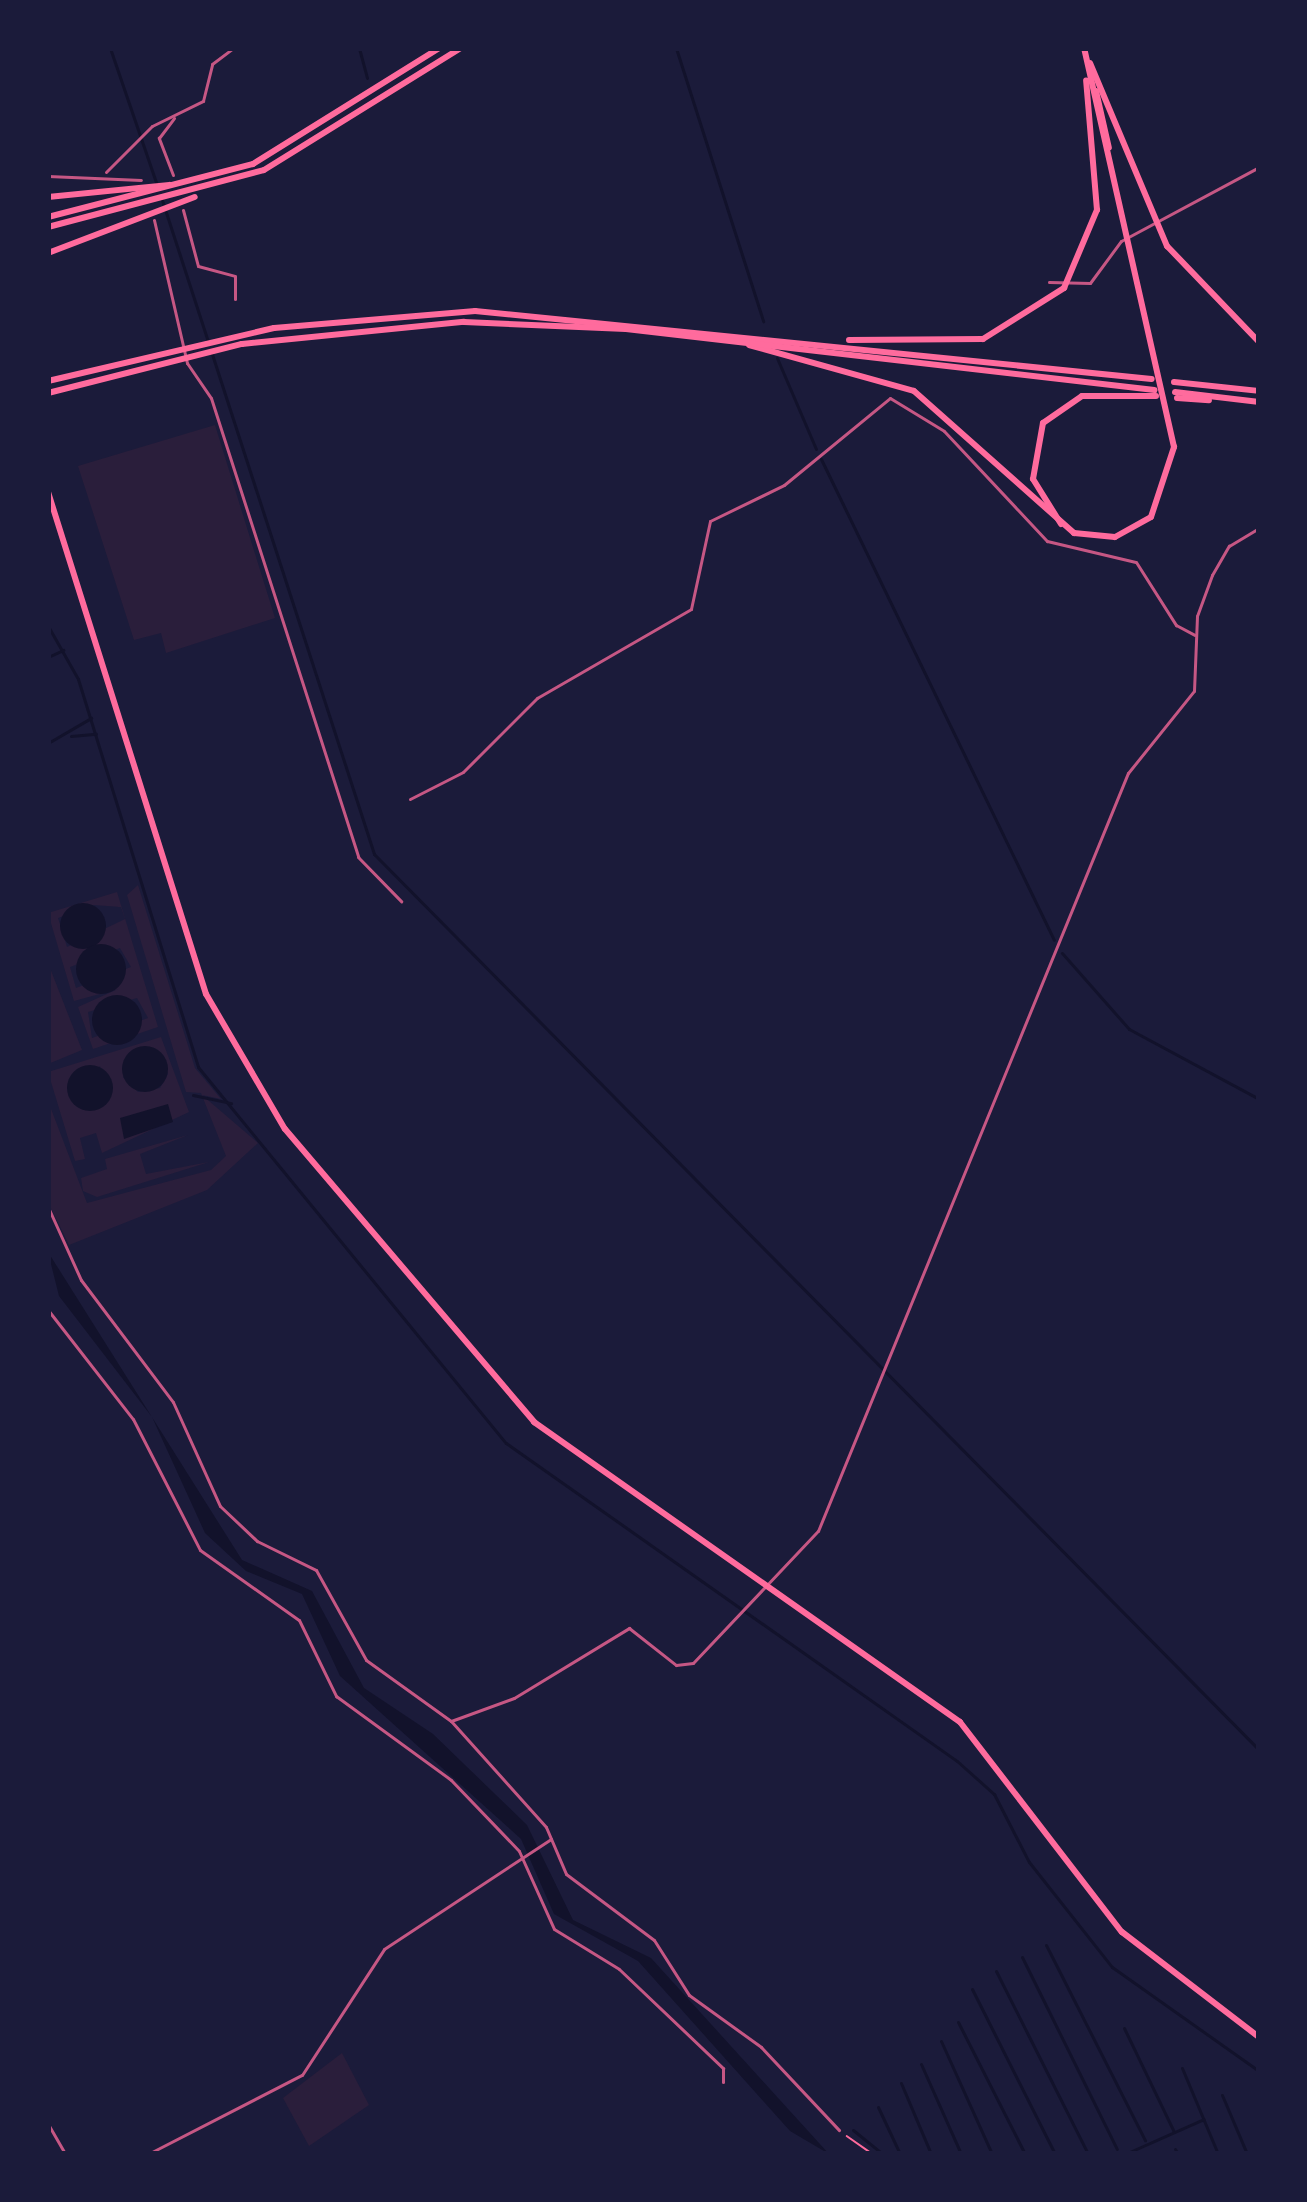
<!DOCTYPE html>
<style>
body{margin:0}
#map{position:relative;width:1307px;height:2202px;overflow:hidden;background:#1b1b3a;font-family:"Archivo Narrow",sans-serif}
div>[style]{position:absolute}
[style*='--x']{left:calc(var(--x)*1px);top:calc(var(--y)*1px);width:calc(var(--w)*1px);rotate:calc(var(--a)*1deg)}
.green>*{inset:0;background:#2a1e3b}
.water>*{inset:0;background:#12122b}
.round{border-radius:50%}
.stream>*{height:3px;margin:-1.5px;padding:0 1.5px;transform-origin:1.5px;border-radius:1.5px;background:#12122b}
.path>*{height:1.5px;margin:-0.75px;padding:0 0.75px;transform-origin:0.75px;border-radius:0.75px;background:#ff6b9d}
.minor>*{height:3px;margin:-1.5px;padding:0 1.5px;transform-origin:1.5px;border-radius:1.5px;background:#c65784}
.primary>*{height:6px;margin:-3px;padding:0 3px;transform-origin:3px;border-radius:3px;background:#ff6b9d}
.motorway>*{height:6px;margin:-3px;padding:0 3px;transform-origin:3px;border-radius:3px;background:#ff6b9d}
span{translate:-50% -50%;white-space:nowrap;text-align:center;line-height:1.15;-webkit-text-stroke:9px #1b1b3a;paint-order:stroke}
.frame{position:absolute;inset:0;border:51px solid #1b1b3a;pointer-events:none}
</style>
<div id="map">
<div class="green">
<i style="clip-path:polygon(215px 425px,275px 618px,166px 653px,161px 633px,134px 640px,78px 466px)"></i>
<i style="clip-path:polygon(138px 885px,195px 1068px,221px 1099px,202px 1095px,258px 1143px,207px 1190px,69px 1245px,48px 1202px,48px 1101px,87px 1203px,211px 1170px,226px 1156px,201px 1093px,186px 1092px,127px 895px)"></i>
<i style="clip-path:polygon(evenodd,117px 892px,158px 1027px,93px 1049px,78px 1007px,118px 989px,74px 1001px,48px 913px,117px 892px,93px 905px,121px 907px,125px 919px,67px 947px,58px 918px,93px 905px,117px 892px,120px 948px,131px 967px,76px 988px,70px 967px,120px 948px,117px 892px,137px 998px,148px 1018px,92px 1038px,88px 1012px,137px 998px)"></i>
<i style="clip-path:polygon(48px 963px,82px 1050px,48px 1064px)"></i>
<i style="clip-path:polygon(evenodd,161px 1037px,189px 1112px,102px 1153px,96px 1133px,80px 1138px,85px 1159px,75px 1161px,48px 1072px,161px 1037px,139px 1047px,155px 1048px,168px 1074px,160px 1088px,138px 1092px,123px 1077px,139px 1047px,161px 1037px,100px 1066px,110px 1100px,83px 1110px,68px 1095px,100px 1066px)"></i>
<i style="clip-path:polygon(188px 1135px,140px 1154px,146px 1174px,209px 1162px,97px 1197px,83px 1191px,81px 1178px,107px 1169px,105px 1159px)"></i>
<i style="clip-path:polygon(342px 2053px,369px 2105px,309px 2146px,283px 2098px)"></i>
</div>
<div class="water">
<i class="round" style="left:60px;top:903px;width:46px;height:46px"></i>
<i class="round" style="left:76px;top:944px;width:50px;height:50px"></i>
<i class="round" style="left:92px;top:995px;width:50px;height:50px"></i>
<i class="round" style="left:122px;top:1046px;width:46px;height:46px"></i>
<i class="round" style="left:67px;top:1065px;width:46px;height:46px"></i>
<i style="clip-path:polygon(168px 1104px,173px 1122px,124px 1139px,120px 1118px)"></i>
<i style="clip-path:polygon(48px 1252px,242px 1560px,312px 1591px,364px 1688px,433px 1734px,527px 1825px,573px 1920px,651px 1958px,829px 2154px,790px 2131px,638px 1961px,554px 1914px,521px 1839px,340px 1676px,302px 1594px,246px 1571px,205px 1533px,152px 1417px,59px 1296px)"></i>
</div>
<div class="stream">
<i style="--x:110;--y:48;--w:142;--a:71.1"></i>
<i style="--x:359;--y:48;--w:31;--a:75"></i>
<i style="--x:676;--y:48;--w:287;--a:72.3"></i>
<i style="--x:161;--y:197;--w:152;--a:72"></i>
<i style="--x:211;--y:351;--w:529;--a:72.04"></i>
<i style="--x:374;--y:854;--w:1259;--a:45.35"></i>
<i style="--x:777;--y:358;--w:99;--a:66.8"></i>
<i style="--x:821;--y:459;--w:534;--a:64.15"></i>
<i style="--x:48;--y:626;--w:61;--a:60.5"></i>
<i style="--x:78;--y:679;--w:406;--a:72.8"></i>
<i style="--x:198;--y:1067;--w:486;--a:50.7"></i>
<i style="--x:506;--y:1443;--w:552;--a:35.19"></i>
<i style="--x:957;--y:1761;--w:50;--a:41.7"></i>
<i style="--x:994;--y:1794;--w:76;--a:62.8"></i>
<i style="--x:1029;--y:1862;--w:134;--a:51.7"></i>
<i style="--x:1112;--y:1967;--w:180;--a:35.3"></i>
<i style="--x:48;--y:657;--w:17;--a:-25"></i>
<i style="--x:71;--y:736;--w:25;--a:-5"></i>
<i style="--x:48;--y:743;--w:50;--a:-30.2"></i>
<i style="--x:1062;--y:953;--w:101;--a:48.6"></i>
<i style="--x:1129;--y:1029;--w:148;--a:28.3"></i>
<i style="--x:193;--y:1095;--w:39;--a:12"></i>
<i style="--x:1046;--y:1945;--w:219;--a:63.1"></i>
<i style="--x:1022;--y:1957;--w:214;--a:63.7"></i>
<i style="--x:996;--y:1971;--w:205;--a:63.3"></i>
<i style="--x:972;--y:1989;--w:185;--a:63.3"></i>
<i style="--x:958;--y:2022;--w:148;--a:63.1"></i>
<i style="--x:1124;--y:2028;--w:115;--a:64.3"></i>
<i style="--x:941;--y:2041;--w:124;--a:65.7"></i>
<i style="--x:921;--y:2064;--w:98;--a:66"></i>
<i style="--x:1182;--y:2068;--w:93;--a:67.3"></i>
<i style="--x:901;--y:2083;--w:77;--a:67.1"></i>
<i style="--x:1222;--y:2095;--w:64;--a:67"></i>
<i style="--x:878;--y:2107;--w:52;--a:64.9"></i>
<i style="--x:853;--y:2130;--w:38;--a:39"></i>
<i style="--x:1175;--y:2149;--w:6;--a:59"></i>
<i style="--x:1125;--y:2154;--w:86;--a:-23.9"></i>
</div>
<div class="path">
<i style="--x:847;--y:2136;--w:32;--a:35"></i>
</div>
<div class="minor">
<i style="--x:106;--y:172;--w:65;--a:-45"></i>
<i style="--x:152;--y:126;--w:57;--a:-26.1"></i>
<i style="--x:203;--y:101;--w:38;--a:-76"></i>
<i style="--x:212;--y:64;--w:26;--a:-37"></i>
<i style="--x:173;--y:175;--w:40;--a:-111"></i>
<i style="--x:159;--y:138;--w:25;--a:-53"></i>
<i style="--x:48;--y:176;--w:93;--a:2.5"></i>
<i style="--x:183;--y:210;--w:58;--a:75"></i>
<i style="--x:198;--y:266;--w:38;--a:15"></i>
<i style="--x:235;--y:276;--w:23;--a:90"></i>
<i style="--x:154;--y:220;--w:147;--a:77"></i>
<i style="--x:187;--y:363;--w:42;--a:55.6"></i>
<i style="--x:211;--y:398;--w:482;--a:72.2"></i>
<i style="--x:358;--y:857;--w:62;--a:45.7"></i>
<i style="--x:1049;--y:282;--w:41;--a:1.4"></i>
<i style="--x:1090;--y:283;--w:52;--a:-53.6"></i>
<i style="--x:1121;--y:241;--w:157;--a:-28.2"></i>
<i style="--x:410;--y:799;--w:59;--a:-27"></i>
<i style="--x:463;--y:772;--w:105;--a:-45"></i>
<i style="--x:537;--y:698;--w:178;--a:-30"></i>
<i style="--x:691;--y:609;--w:90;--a:-77.8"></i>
<i style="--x:710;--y:521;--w:82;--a:-25.9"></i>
<i style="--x:784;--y:485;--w:137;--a:-39.4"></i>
<i style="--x:890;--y:398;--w:63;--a:31.4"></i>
<i style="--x:944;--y:431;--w:151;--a:46.9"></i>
<i style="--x:1047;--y:541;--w:91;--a:13.3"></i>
<i style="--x:1136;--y:562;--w:75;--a:57.6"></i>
<i style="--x:1176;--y:625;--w:21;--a:28"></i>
<i style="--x:48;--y:1207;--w:80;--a:65.7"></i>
<i style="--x:81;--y:1280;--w:153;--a:53"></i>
<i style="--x:173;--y:1402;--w:114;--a:65.7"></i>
<i style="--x:220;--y:1506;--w:51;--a:43.4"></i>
<i style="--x:257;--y:1541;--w:66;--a:26.2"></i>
<i style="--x:316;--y:1570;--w:103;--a:60.9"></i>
<i style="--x:366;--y:1660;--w:105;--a:35.7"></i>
<i style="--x:451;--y:1721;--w:142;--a:48.1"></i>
<i style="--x:546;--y:1827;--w:51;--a:66.9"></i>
<i style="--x:566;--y:1874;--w:110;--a:36.9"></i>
<i style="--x:654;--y:1940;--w:65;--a:57.5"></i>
<i style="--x:689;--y:1995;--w:89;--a:35.8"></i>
<i style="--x:761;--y:2047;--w:114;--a:46.8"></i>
<i style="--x:48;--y:1310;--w:138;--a:52.1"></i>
<i style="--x:133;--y:1419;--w:147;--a:62.9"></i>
<i style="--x:200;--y:1550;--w:121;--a:35.3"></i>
<i style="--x:299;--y:1620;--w:85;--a:64"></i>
<i style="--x:336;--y:1696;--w:142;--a:36.1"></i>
<i style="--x:451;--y:1780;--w:98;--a:46.2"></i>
<i style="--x:519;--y:1851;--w:85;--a:65.8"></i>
<i style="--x:554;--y:1929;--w:76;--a:31.6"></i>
<i style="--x:619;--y:1969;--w:144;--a:43.6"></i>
<i style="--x:723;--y:2068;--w:14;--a:90"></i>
<i style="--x:451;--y:1721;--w:67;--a:-20.1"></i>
<i style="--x:514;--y:1698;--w:135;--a:-31.3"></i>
<i style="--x:629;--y:1628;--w:60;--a:38.2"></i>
<i style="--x:676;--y:1665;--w:17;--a:-7"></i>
<i style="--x:693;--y:1663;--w:182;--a:-46.6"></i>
<i style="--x:818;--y:1531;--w:819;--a:-67.76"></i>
<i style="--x:1128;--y:773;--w:105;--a:-51.2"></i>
<i style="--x:1194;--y:691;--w:75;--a:-87.7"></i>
<i style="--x:1197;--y:616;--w:44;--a:-69.9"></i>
<i style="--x:1212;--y:575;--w:34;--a:-60"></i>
<i style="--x:1229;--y:546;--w:35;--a:-31"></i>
<i style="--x:48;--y:2124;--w:34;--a:60"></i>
<i style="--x:148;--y:2154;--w:173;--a:-27.2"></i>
<i style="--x:302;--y:2075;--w:150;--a:-56.9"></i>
<i style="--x:384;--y:1949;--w:200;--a:-33.4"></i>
</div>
<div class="primary">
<i style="--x:48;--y:197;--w:122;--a:-5.7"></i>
<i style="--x:48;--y:217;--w:212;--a:-14.5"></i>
<i style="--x:253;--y:164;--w:219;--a:-31.9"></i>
<i style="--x:48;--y:227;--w:223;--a:-14.8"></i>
<i style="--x:264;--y:170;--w:232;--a:-31.8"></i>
<i style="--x:48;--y:253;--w:157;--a:-20.9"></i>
<i style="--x:48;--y:492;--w:526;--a:72.53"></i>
<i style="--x:206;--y:994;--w:156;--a:59.7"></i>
<i style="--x:285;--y:1129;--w:385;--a:49.6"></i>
<i style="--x:534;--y:1422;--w:521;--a:35.15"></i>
<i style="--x:960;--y:1722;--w:265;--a:52.4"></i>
<i style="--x:1122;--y:1932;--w:173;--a:37.5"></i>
</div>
<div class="motorway">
<i style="--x:1090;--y:63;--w:199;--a:67.2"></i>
<i style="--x:1167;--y:246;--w:133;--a:46.2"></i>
<i style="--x:1096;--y:91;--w:58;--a:77.2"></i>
<i style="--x:849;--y:340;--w:134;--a:-0.4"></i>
<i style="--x:983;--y:339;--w:96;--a:-32.2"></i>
<i style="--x:1064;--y:288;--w:85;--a:-67.1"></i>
<i style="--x:1097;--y:210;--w:130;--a:-94.8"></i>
<i style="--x:749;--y:345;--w:171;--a:15.6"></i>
<i style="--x:914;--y:391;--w:214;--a:41.6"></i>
<i style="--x:1074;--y:533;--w:41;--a:5.6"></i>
<i style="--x:1115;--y:537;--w:41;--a:-29.1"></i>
<i style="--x:1151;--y:517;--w:74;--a:-71.8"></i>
<i style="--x:1174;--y:447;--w:409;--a:-102.7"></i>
<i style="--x:48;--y:381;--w:232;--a:-13.2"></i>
<i style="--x:274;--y:328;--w:202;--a:-4.8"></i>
<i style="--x:475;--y:311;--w:680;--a:5.74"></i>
<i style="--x:1174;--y:382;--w:85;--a:6"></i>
<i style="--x:1175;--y:392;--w:85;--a:6.8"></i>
<i style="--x:48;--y:393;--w:200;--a:-14.2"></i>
<i style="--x:242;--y:344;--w:223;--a:-5.7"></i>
<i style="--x:464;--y:322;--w:162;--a:2.5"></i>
<i style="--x:626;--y:329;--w:532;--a:6.59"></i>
<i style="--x:1177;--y:398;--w:32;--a:4"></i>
<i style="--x:1061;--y:524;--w:53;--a:-121.9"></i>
<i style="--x:1033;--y:479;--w:57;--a:-79.9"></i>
<i style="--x:1043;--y:423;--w:47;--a:-34.7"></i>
<i style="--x:1082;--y:396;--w:74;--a:0"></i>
</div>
<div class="frame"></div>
</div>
